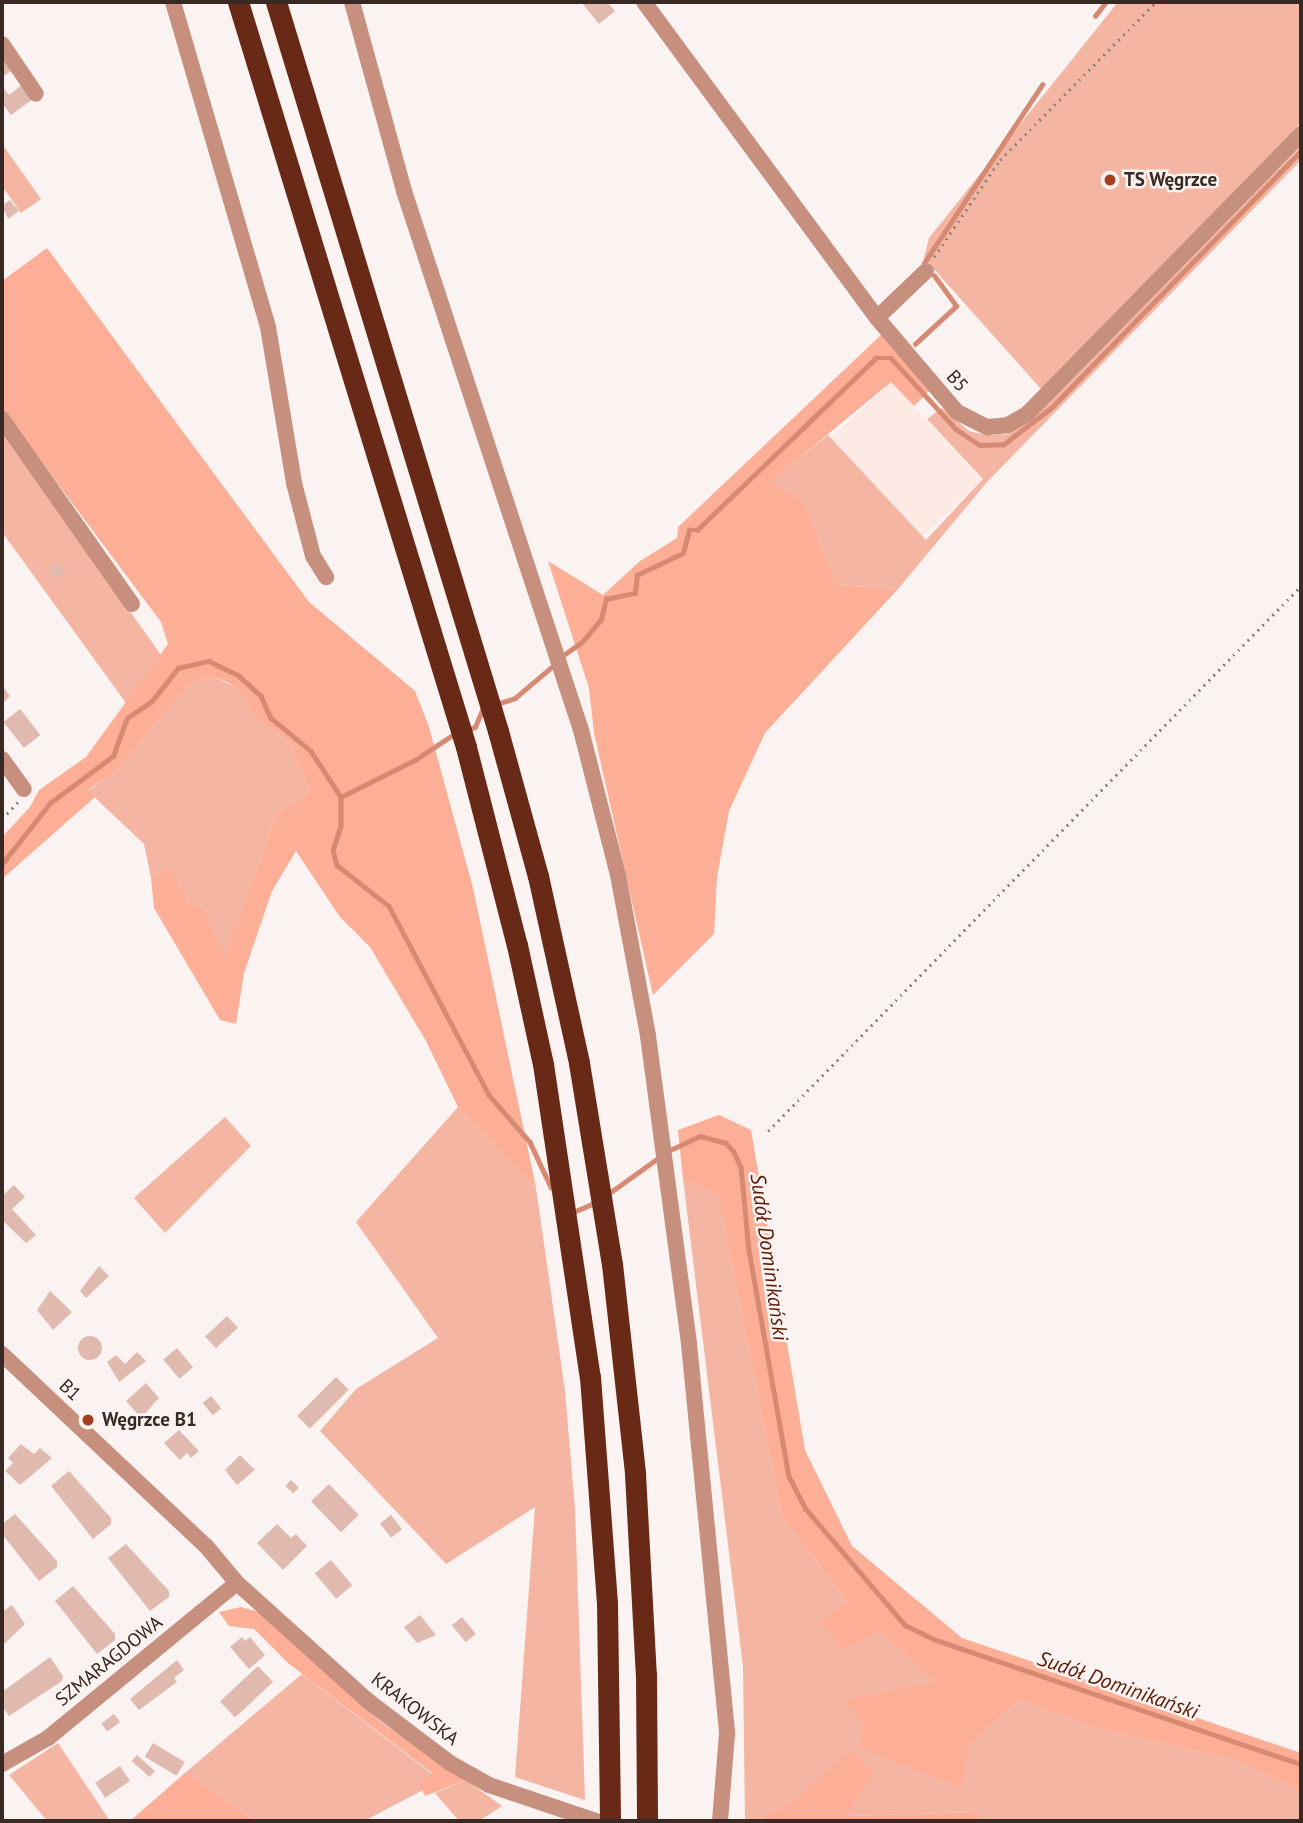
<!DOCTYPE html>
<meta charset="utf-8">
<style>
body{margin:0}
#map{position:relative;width:1303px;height:1823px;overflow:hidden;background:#fbf3f1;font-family:"PT Sans",sans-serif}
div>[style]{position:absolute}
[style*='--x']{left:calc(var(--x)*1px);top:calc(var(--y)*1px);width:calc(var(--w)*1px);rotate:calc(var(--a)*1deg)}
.built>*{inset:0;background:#fdeae4;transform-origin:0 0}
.green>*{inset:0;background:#f4b5a2}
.forest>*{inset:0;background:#fdae96}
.stream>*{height:4.5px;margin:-2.25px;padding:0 2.25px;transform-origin:2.25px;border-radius:2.25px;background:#d68a73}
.building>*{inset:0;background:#e1baaf;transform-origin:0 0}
.round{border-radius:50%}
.path>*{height:2.5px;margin-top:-1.25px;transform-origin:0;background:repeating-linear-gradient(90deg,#908481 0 2px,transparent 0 7px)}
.minor>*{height:16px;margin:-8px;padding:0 8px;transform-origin:8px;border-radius:8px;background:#c68f7e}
.highway>*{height:21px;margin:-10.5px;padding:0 10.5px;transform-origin:10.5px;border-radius:10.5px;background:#682916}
.dots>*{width:19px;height:19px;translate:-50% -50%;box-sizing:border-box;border:4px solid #fbf3f1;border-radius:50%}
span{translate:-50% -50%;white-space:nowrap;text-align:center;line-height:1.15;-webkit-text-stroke:5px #fbf3f1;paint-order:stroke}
.poi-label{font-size:19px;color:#382925;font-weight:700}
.left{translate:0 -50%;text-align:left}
.street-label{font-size:19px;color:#382925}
.water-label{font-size:21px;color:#5d1a03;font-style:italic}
.frame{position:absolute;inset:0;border:4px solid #382925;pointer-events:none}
</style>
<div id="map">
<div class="built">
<i style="left:891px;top:382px;width:134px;height:82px;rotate:47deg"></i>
</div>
<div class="green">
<i style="clip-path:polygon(1118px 2px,1301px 2px,1301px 123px,1041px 389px,924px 258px,929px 238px)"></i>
<i style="clip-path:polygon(2px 144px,41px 199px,21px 213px,2px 186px)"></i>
<i style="clip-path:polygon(1301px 146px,1301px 160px,987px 482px,898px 589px,837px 585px,804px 502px,769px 482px,828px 435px,926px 540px,983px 479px,927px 419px,942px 408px,969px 431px,986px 435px,1008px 434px,1036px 414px)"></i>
<i style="clip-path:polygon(2px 431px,161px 655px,126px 703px,2px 532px)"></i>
<i style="clip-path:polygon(213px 676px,243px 691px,256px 719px,290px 743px,310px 792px,277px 813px,225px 959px,204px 908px,189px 902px,171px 868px,151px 878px,144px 844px,88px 791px,113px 774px,191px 682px)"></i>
<i style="clip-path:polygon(458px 1107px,536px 1188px,565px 1391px,575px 1509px,585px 1800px,515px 1777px,535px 1507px,446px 1564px,320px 1431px,356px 1389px,438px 1338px,356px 1222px)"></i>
<i style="clip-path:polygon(225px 1117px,251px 1146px,165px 1233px,134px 1198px)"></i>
<i style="clip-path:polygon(683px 1179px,718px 1193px,782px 1517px,848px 1602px,821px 1621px,879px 1630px,934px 1681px,847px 1699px,863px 1725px,969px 1745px,1019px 1700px,1089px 1726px,1235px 1760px,1301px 1791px,1301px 1821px,980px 1821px,977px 1812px,845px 1816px,850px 1752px,796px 1799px,756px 1821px,745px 1821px,743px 1666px)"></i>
<i style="clip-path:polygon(302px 1674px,432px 1774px,423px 1790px,364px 1821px,255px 1821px,186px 1772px)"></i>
<i style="clip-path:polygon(58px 1743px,110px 1821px,47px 1821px,9px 1775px)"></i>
<i style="clip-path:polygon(466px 1780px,502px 1806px,479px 1821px,459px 1821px,435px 1793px)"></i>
</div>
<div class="forest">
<i style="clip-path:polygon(47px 248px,309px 602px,415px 691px,429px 727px,473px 888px,536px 1188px,458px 1107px,426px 1041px,370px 947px,340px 917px,296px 851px,272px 891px,244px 973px,236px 1024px,220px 1020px,154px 908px,151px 878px,171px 868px,189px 902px,204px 908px,225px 958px,277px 813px,310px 792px,290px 743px,256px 719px,243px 692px,227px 682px,213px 676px,191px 682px,113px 774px,88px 790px,95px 797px,2px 879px,2px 837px,30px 807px,39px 790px,86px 757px,168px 644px,161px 622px,2px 409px,2px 281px)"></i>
<i style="clip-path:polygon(882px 334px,930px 390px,914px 406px,891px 382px,770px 482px,804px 502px,837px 585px,898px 589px,765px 733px,729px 811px,717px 877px,714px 934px,653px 995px,594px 733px,589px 688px,548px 561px,603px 595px,640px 561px,677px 538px,678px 527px)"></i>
<i style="clip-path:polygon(719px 1115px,751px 1130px,805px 1450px,852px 1546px,962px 1638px,1301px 1753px,1301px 1791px,1235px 1760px,1089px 1726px,1019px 1700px,969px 1745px,962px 1788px,860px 1748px,863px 1725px,846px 1699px,934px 1681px,879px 1631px,843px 1650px,820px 1620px,848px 1602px,782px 1517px,718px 1194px,683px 1179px,678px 1130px)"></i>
<i style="clip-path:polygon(241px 1607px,262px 1613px,381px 1722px,466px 1780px,425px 1796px,420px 1785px,432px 1773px,288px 1663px,254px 1629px,229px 1626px,219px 1612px)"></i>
<i style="clip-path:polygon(850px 1751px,874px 1771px,846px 1816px,977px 1812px,980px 1821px,756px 1821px,796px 1799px)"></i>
<i style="clip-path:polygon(186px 1772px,255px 1821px,130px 1821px)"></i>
</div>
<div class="stream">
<i style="--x:1095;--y:16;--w:18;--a:-52"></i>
<i style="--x:924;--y:263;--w:214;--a:-56.5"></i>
<i style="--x:915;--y:344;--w:56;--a:-42.8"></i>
<i style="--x:956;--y:306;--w:37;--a:-126"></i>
<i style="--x:562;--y:656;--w:24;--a:-35"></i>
<i style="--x:582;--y:642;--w:30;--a:-50"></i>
<i style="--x:601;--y:619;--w:21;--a:-76"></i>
<i style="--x:606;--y:599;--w:30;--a:-12"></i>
<i style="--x:635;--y:593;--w:18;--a:-84"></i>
<i style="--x:637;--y:575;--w:51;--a:-25.6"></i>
<i style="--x:683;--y:553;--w:24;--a:-75"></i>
<i style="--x:689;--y:530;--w:8;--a:0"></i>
<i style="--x:697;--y:530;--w:248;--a:-43.9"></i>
<i style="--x:876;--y:358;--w:15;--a:0"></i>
<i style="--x:891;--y:358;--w:96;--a:47.5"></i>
<i style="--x:956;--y:429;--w:29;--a:34"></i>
<i style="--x:980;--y:445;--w:24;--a:-2"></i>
<i style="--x:1004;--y:444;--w:59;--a:-37.5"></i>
<i style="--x:1051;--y:408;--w:359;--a:-45.8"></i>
<i style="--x:497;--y:704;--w:19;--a:-18"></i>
<i style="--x:515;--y:698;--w:51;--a:-40.2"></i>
<i style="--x:466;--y:730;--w:9;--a:-18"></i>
<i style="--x:475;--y:727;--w:21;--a:-67"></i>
<i style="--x:341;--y:797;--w:83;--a:-26.6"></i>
<i style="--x:415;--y:760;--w:47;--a:-33.7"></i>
<i style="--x:2;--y:864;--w:78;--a:-51.8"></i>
<i style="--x:50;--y:803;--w:79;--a:-36.7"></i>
<i style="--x:113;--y:756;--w:40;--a:-69.8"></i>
<i style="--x:127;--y:718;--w:30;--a:-34"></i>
<i style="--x:152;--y:701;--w:42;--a:-51.8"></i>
<i style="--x:178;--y:668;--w:32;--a:-13"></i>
<i style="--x:209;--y:661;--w:32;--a:26"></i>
<i style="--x:238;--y:675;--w:31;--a:42"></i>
<i style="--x:261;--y:696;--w:24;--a:66"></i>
<i style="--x:271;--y:718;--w:52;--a:39.5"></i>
<i style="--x:311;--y:751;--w:55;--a:56.9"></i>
<i style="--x:341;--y:797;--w:29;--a:90"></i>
<i style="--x:341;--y:826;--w:25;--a:108"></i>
<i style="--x:333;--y:850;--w:16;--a:75"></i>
<i style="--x:337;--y:865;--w:66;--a:38.3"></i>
<i style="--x:389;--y:906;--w:214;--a:62.1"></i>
<i style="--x:489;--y:1095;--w:62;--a:48.9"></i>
<i style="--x:530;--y:1142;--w:50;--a:65"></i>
<i style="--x:668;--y:1151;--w:35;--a:-25"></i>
<i style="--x:700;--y:1136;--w:27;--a:15"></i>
<i style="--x:726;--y:1143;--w:12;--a:48"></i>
<i style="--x:734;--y:1152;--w:17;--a:65"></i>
<i style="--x:741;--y:1167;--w:83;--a:84.5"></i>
<i style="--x:749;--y:1250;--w:230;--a:80"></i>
<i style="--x:789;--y:1476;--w:37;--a:63"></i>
<i style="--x:806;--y:1509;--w:153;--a:49.5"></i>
<i style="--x:905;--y:1625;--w:34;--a:26"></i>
<i style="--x:936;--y:1640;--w:385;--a:18.8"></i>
<i style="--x:608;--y:1194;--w:65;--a:-35.6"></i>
<i style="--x:571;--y:1213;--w:26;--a:-23"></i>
</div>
<div class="building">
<i style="clip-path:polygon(581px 2px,607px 2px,615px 11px,599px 24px)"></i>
<i style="clip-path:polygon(2px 50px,11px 71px,2px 77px)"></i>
<i style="clip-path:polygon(23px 84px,33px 99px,11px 115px,2px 103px,2px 86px,9px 95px)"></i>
<i style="clip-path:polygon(10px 200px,19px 211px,8px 219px,2px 206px)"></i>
<i style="left:59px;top:563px;width:11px;height:12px;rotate:56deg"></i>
<i style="clip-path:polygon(2px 685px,10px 696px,2px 704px)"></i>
<i style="left:20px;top:709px;width:33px;height:21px;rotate:52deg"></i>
<i style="clip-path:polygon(14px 1185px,25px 1197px,12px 1209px,36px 1235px,26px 1243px,2px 1220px,2px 1196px)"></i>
<i style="clip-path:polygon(99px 1266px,109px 1276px,86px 1298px,80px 1291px)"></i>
<i style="clip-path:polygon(50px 1291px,72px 1312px,53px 1330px,37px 1310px)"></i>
<i style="left:227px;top:1316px;width:16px;height:30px;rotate:47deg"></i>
<i class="round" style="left:78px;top:1336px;width:24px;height:24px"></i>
<i style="left:177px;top:1348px;width:25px;height:18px;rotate:50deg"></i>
<i style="clip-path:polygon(137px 1352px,146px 1361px,119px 1382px,107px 1362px,116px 1355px,125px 1364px)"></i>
<i style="left:336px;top:1377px;width:18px;height:55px;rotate:45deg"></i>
<i style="clip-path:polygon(146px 1383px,159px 1398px,141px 1418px,126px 1401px)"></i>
<i style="left:211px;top:1396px;width:16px;height:11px;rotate:50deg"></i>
<i style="clip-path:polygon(179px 1430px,199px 1451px,191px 1458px,187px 1453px,180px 1460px,164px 1443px)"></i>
<i style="clip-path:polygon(21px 1444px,34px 1454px,40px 1448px,52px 1458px,20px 1485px,5px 1471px,13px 1463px,8px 1458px)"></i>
<i style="clip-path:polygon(240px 1455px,255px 1470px,237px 1485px,225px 1470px)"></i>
<i style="clip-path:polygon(69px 1471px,111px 1518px,111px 1524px,93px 1539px,51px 1486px)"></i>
<i style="left:291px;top:1480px;width:11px;height:8px;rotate:45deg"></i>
<i style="left:329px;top:1484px;width:43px;height:25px;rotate:46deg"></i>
<i style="clip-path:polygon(15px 1514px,57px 1561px,57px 1567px,39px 1581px,2px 1534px,2px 1524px)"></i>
<i style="left:391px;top:1515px;width:18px;height:14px;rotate:52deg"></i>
<i style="clip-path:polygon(277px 1524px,291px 1538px,296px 1534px,307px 1546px,283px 1570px,257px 1543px)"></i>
<i style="clip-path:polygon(126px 1544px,169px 1591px,169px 1597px,150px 1611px,108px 1558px)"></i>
<i style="left:331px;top:1560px;width:33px;height:21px;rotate:50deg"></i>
<i style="clip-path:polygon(73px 1586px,115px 1634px,115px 1640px,97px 1654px,55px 1601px)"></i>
<i style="clip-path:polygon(12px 1605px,25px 1624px,4px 1644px,2px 1612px)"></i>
<i style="clip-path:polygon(420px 1615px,436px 1635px,417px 1643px,404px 1627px)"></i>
<i style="left:462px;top:1617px;width:22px;height:13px;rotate:51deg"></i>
<i style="clip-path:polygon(242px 1637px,245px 1641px,250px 1637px,265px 1655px,249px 1669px,230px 1647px)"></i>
<i style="clip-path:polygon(50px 1657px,63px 1676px,62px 1681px,9px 1716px,2px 1706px,2px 1692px)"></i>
<i style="clip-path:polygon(177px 1660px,184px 1670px,174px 1678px,177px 1682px,139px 1710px,130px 1699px)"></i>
<i style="left:258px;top:1666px;width:22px;height:52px;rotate:47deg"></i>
<i style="left:114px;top:1714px;width:10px;height:16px;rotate:53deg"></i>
<i style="left:153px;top:1743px;width:37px;height:16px;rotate:31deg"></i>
<i style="left:137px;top:1755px;width:24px;height:8px;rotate:42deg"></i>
<i style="left:120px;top:1766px;width:18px;height:30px;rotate:56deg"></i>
</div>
<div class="path">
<i style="--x:934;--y:257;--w:117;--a:-55.8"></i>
<i style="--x:1000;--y:160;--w:222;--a:-45.4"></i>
<i style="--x:2;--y:819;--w:23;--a:-47"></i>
<i style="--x:768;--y:1131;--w:762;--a:-45.64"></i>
</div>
<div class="minor">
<i style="--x:173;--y:2;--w:339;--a:73.7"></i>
<i style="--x:268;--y:327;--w:158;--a:80.5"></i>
<i style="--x:294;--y:483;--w:75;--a:75.4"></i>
<i style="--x:313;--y:556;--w:25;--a:58"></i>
<i style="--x:352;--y:2;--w:196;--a:74.6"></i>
<i style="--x:404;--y:191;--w:567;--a:71.82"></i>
<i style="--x:581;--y:730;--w:150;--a:75.7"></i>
<i style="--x:618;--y:875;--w:164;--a:79.4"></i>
<i style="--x:648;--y:1036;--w:311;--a:82.4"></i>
<i style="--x:689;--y:1344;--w:392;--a:84.4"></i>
<i style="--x:727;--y:1734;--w:87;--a:94.6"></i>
<i style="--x:644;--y:2;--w:393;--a:53.6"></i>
<i style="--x:877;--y:318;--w:123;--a:49.6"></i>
<i style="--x:957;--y:412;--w:34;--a:27"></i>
<i style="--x:987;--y:427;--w:21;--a:-5"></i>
<i style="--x:1008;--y:425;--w:22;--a:-30"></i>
<i style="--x:1027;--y:414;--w:392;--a:-45.6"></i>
<i style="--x:2;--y:44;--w:60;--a:55.8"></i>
<i style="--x:877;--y:318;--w:68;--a:-43.8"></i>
<i style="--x:2;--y:419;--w:226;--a:54.9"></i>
<i style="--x:2;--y:759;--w:37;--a:54"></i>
<i style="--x:2;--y:1354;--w:280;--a:43.3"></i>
<i style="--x:206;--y:1546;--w:48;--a:50"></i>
<i style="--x:237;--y:1583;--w:176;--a:42"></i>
<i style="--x:368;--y:1701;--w:103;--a:37.1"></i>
<i style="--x:450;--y:1763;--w:45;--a:29.4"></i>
<i style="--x:489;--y:1785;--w:113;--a:18.6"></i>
<i style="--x:2;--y:1764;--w:53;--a:-29.5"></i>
<i style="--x:48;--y:1738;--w:244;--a:-39.4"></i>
</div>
<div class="highway">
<i style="--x:238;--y:2;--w:779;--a:72.98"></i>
<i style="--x:466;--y:747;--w:204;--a:75.6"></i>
<i style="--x:517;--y:945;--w:122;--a:77.7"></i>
<i style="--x:543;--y:1064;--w:317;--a:81.5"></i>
<i style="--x:590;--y:1377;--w:227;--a:85.7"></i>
<i style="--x:607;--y:1603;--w:218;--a:89.2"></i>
<i style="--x:276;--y:2;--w:762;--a:73.06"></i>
<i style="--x:498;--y:731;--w:150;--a:74.6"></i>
<i style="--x:538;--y:876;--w:191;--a:77.6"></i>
<i style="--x:579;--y:1063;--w:204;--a:80.7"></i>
<i style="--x:612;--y:1264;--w:211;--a:83.7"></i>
<i style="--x:635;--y:1474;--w:200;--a:86.9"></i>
<i style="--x:646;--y:1674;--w:147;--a:89.6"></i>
</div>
<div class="dots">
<i style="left:1110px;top:180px;background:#a53e1d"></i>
<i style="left:88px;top:1420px;background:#a53e1d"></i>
</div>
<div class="poi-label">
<span class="left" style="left:1124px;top:180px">TS Węgrzce</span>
<span class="left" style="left:102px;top:1420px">Węgrzce B1</span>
</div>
<div class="street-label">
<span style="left:957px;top:381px;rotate:49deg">B5</span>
<span style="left:70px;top:1390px;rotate:43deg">B1</span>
<span style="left:109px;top:1661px;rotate:-39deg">SZMARAGDOWA</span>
<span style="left:415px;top:1709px;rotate:38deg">KRAKOWSKA</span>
</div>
<div class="water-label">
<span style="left:769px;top:1257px;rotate:82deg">Sudół Dominikański</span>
<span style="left:1118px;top:1685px;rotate:19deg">Sudół Dominikański</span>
</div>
<div class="frame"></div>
</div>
